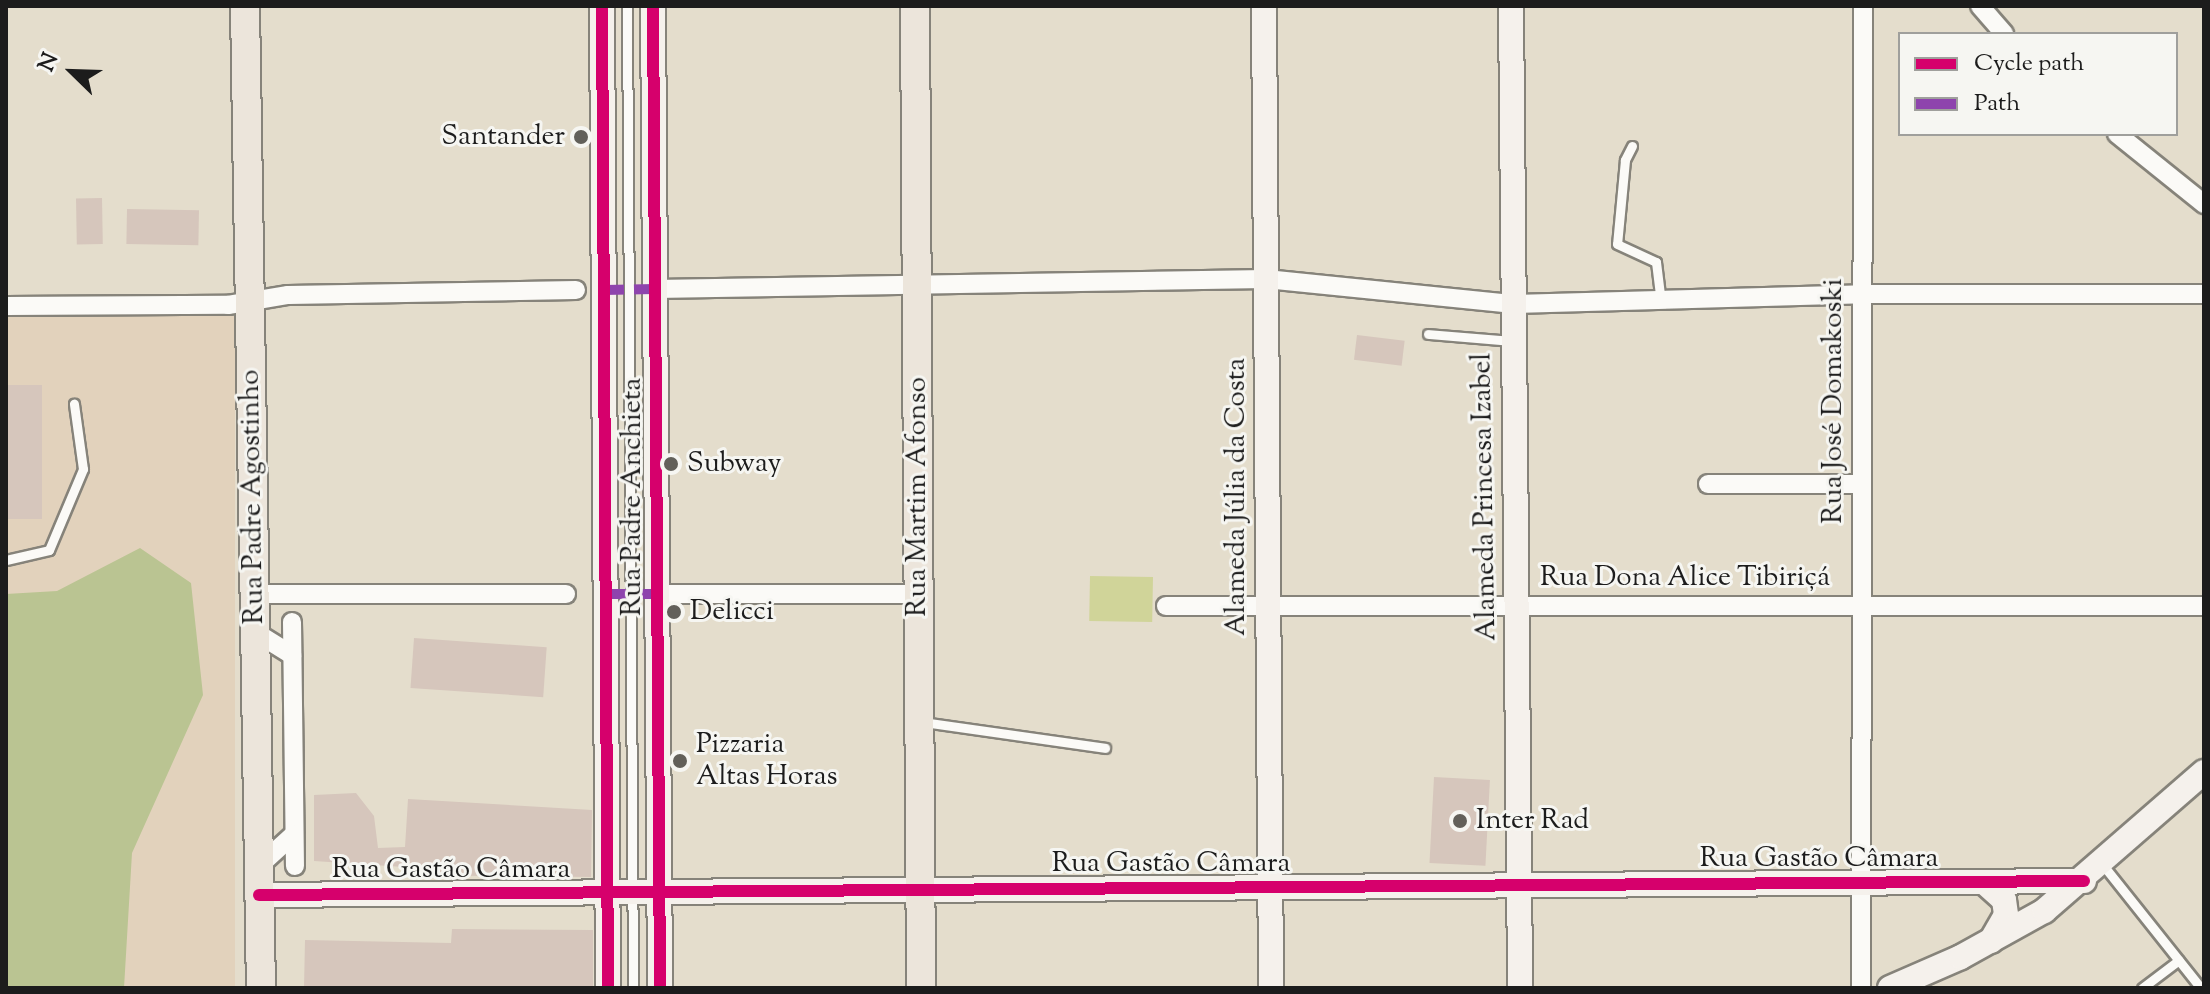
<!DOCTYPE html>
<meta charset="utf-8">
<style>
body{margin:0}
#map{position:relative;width:2210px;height:994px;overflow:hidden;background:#e4ddcc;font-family:"Sorts Mill Goudy",serif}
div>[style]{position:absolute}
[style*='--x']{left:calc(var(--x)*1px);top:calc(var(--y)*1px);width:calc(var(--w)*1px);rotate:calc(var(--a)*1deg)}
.built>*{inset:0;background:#e2d2bc;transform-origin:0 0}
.green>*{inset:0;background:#d0d499;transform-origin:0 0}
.forest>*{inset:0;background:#bac492}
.building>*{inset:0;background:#d6c6bc;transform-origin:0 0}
.roads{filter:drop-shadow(2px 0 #86837a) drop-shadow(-2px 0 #86837a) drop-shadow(0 2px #86837a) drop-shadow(0 -2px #86837a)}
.lane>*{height:9px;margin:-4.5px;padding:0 4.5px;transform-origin:4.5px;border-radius:4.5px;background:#fbfaf7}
.street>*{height:18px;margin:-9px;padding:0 9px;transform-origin:9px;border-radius:9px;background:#fbfaf7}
.secondary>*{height:24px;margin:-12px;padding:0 12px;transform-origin:12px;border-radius:12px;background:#f5f1ec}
.primary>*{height:28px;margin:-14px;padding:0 14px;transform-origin:14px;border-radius:14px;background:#ece5db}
.quiet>*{height:10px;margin-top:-5px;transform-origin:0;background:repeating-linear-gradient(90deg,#8e44ad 0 20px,transparent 0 30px)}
.cycleway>*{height:12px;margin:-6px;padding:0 6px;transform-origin:6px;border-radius:6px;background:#d6006c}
.dots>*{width:22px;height:22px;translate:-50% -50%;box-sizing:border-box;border:4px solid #f6f6f2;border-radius:50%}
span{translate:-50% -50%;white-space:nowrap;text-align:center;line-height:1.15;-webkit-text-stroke:6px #f6f6f2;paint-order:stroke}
.poi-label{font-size:28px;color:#1c1c1c}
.right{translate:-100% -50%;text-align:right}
.left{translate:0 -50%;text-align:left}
.street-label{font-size:28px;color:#1c1c1c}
.frame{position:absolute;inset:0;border:8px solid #1c1c1c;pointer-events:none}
.legend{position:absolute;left:1898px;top:32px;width:280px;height:104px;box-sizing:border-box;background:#f6f6f2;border:2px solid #9f9f9c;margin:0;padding:10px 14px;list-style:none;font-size:24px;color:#1c1c1c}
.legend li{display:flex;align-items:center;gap:16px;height:40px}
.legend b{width:40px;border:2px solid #9f9f9c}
.north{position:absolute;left:32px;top:32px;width:80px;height:80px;-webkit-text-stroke:6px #f6f6f2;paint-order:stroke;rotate:293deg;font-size:22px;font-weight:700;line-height:32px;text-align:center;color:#1c1c1c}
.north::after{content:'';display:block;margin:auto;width:28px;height:36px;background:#1c1c1c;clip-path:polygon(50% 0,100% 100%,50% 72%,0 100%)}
</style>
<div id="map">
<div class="built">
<i style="left:6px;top:316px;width:229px;height:672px"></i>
</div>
<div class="green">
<i style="left:1090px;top:576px;width:63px;height:45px;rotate:1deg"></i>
</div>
<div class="forest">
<i style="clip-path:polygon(140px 548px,191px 583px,203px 695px,132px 853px,124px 988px,6px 988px,6px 594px,57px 591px)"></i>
</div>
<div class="building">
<i style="left:102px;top:198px;width:46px;height:26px;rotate:89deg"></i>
<i style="left:127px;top:209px;width:72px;height:35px;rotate:1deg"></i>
<i style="left:1357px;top:335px;width:48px;height:25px;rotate:7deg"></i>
<i style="left:42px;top:385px;width:134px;height:36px;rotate:90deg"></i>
<i style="left:414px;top:638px;width:133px;height:50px;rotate:4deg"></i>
<i style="left:1434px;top:777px;width:56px;height:86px;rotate:3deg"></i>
<i style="clip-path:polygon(356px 793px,374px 816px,378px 848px,405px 847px,408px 799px,592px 810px,591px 877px,403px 875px,404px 867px,314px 861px,314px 795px)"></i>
<i style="clip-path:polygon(452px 929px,593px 930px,593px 988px,304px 988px,305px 940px,451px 943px)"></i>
</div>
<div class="roads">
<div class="lane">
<i style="--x:627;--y:6;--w:982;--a:89.65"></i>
<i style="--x:1632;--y:146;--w:16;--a:117"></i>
<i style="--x:1625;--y:160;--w:84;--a:95.4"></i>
<i style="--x:1617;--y:244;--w:43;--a:24.8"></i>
<i style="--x:1656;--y:262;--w:38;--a:83"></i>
<i style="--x:1428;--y:334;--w:83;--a:4.8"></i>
<i style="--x:6;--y:560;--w:44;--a:-13.1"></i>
<i style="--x:49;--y:550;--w:88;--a:-67.2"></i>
<i style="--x:83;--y:469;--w:66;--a:-97.9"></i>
<i style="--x:923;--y:722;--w:184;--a:8.1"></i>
<i style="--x:2103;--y:865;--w:157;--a:51.5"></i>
<i style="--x:2142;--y:988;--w:46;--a:-37.1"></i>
</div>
<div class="street">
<i style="--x:1980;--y:6;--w:37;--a:49"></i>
<i style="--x:2117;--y:134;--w:112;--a:38.8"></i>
<i style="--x:655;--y:289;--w:611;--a:-0.94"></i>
<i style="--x:1266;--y:279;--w:249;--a:5.8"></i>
<i style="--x:1514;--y:304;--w:349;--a:-1.6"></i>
<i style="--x:1863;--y:294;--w:341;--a:0"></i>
<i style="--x:6;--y:306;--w:222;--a:-0.3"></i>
<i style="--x:228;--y:305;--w:61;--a:-9.5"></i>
<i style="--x:288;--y:295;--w:288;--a:-1"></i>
<i style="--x:1708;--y:484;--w:154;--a:0"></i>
<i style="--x:254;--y:594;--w:312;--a:0"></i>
<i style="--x:658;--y:594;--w:261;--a:0"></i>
<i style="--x:1166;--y:606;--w:1038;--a:0"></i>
<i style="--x:292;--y:622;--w:244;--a:89.3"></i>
<i style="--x:255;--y:632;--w:44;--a:31.9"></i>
<i style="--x:259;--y:866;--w:47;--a:-42.4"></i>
<i style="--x:1861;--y:988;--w:982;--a:-89.88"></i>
</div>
<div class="secondary">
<i style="--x:602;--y:6;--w:982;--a:89.65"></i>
<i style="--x:653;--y:6;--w:982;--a:89.59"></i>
<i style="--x:1264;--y:6;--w:982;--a:89.59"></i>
<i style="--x:1511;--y:6;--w:982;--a:89.47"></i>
<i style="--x:1984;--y:882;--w:27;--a:42"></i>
<i style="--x:2004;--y:900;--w:15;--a:82"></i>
<i style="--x:2006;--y:915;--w:30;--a:120"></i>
<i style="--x:259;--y:895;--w:1825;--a:-0.44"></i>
<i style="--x:1890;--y:988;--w:77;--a:-23.6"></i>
<i style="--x:1961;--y:957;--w:95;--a:-29"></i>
<i style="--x:2044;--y:911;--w:212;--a:-41"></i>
</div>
<div class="primary">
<i style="--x:245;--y:6;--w:982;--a:89.07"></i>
<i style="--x:915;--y:6;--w:982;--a:89.65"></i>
</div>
</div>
<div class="quiet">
<i style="--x:604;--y:290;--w:51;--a:-1.1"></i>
<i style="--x:606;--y:594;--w:52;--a:0"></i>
</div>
<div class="cycleway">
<i style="--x:602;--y:6;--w:982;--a:89.65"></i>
<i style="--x:653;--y:6;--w:982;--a:89.59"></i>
<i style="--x:259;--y:895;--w:1825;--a:-0.44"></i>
</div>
<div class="dots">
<i style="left:581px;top:137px;background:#62605a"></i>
<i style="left:671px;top:464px;background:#62605a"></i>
<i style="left:674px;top:612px;background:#62605a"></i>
<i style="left:680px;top:761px;background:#62605a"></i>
<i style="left:1460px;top:821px;background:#62605a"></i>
</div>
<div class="poi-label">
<span class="right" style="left:565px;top:137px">Santander</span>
<span class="left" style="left:687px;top:464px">Subway</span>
<span class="left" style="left:690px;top:612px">Delicci</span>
<span class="left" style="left:696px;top:761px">Pizzaria<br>Altas Horas</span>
<span class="left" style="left:1476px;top:821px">Inter Rad</span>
</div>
<div class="street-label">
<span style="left:1834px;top:401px;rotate:-90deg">Rua José Domakoski</span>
<span style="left:253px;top:497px;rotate:-91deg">Rua Padre Agostinho</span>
<span style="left:633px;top:497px;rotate:-90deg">Rua Padre Anchieta</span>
<span style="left:918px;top:497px;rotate:-90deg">Rua Martim Afonso</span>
<span style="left:1237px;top:497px;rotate:-90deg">Alameda Júlia da Costa</span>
<span style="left:1485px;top:497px;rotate:-91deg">Alameda Princesa Izabel</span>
<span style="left:1685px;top:578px">Rua Dona Alice Tibiriçá</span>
<span style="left:1819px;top:859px">Rua Gastão Câmara</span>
<span style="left:1171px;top:864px">Rua Gastão Câmara</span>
<span style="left:451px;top:870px">Rua Gastão Câmara</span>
</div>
<div class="frame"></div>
<ul class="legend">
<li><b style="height:10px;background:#d6006c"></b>Cycle path</li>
<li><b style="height:10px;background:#8e44ad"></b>Path</li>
</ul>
<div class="north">N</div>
</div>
